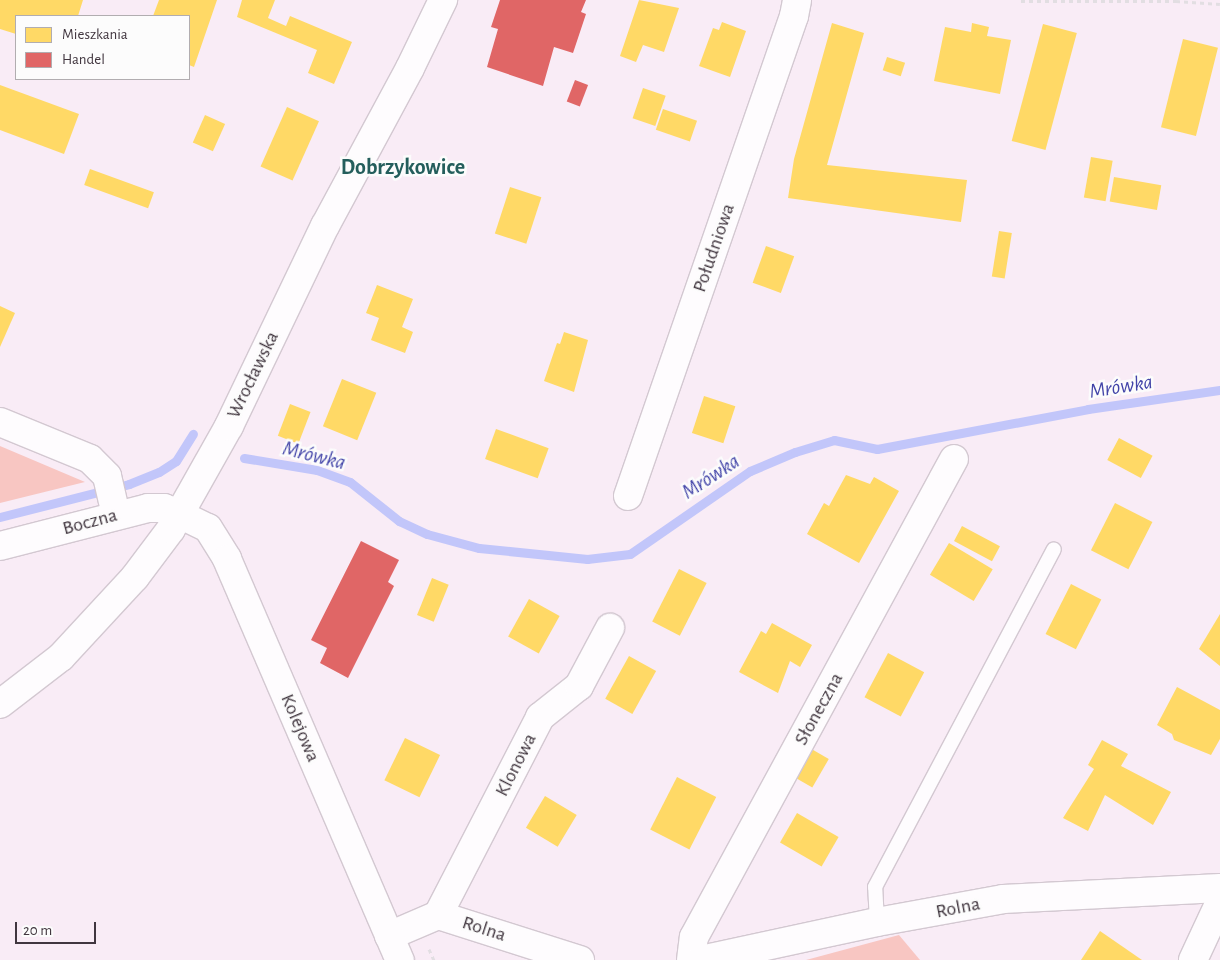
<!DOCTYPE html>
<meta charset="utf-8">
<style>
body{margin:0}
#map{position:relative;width:1220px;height:960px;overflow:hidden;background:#f9ecf6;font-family:"Alegreya Sans",sans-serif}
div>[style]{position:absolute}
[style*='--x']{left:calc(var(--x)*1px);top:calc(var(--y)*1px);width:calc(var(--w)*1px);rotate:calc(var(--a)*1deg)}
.green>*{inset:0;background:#f8c6c2}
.homes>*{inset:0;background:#ffd966;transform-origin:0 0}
.shops>*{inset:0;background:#e06666;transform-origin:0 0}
.stream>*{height:9px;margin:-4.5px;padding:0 4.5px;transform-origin:4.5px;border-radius:4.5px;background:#c2c6fa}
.path>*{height:3px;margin-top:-1.5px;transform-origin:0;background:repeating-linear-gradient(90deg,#e2dee2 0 4px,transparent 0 8px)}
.roads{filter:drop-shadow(1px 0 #d3c8d1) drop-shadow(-1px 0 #d3c8d1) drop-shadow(0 1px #d3c8d1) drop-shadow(0 -1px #d3c8d1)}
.lane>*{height:14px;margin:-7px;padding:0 7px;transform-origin:7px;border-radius:7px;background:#fefcfe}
.street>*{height:28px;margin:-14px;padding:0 14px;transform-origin:14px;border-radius:14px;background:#fefcfe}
.secondary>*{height:28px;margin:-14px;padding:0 14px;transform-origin:14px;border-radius:14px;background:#fefcfe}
span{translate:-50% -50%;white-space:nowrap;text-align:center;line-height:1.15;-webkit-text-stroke:5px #fcfcfc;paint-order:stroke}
.street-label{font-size:20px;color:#41363f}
.water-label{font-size:21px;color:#4244a8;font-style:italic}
.quarter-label{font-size:22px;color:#245e5c;font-weight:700}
.legend{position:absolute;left:15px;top:15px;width:175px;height:65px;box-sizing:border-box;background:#fcfcfc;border:1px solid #b1adb0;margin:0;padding:6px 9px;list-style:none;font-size:15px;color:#41363f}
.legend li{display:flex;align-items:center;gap:10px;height:25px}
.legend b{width:25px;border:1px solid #b1adb0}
.scale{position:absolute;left:15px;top:922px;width:81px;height:22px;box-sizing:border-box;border:2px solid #41363f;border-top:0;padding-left:6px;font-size:15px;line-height:18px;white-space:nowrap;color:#41363f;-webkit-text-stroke:4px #fcfcfc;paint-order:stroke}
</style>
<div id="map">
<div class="green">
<i style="clip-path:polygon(0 446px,85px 482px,0 503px)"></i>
<i style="clip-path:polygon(899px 935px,920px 960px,806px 960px)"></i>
</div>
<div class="homes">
<i style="clip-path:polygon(0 0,83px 0,78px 16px,16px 16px,16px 34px,0 29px)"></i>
<i style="clip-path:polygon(159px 0,217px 0,194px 67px,189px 65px,189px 16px,153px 16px)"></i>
<i style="clip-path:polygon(242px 0,275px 0,268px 18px,286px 26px,290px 16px,352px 42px,334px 84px,308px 73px,317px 50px,237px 17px)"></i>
<i style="clip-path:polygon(639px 0,679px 8px,664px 52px,643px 45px,636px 62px,620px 56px)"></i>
<i style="clip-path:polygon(722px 22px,746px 31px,730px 77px,699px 66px,713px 28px,719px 30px)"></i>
<i style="clip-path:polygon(832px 23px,864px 33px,827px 165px,967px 180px,961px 222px,788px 198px,794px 159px)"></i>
<i style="clip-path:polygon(972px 23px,989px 27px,987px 36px,1011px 40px,1000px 94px,934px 81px,945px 27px,971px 32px)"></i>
<i style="left:1043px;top:24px;width:35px;height:121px;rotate:15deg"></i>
<i style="left:1183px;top:39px;width:36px;height:91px;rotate:14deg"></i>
<i style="left:887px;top:57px;width:19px;height:14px;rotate:18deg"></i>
<i style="clip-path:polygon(0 85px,79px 114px,64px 154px,0 130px)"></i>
<i style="left:643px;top:88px;width:24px;height:32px;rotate:19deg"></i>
<i style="left:287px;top:107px;width:35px;height:65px;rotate:24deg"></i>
<i style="left:663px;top:109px;width:36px;height:22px;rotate:19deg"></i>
<i style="left:205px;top:115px;width:22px;height:30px;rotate:24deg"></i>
<i style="left:1091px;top:157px;width:22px;height:41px;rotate:10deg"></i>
<i style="left:90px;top:169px;width:68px;height:17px;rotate:20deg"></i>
<i style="left:1114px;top:177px;width:48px;height:25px;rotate:10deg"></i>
<i style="left:510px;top:187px;width:33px;height:49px;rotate:18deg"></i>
<i style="left:999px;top:231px;width:13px;height:46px;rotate:9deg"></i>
<i style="left:766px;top:246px;width:30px;height:39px;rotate:20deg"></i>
<i style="clip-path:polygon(377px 285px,413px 299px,402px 327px,413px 332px,405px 353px,371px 340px,379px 318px,366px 313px)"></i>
<i style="clip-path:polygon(0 306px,15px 313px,0 347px)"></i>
<i style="clip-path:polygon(564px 332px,588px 340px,574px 392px,544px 381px,557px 343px,560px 344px)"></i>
<i style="left:342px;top:379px;width:37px;height:51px;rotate:22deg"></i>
<i style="left:704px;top:396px;width:33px;height:39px;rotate:18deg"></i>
<i style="left:290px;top:404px;width:22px;height:34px;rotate:21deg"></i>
<i style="left:496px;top:429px;width:56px;height:32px;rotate:20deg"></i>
<i style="left:1119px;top:438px;width:38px;height:25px;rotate:28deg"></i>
<i style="clip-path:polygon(846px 475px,870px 484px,874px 477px,899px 491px,859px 563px,807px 534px,824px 503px,829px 506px)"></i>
<i style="left:1115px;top:503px;width:42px;height:53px;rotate:27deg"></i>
<i style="left:962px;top:526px;width:43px;height:17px;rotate:28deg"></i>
<i style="left:949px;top:543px;width:51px;height:37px;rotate:31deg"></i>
<i style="left:679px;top:569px;width:31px;height:59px;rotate:27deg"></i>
<i style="left:432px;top:578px;width:18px;height:40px;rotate:22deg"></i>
<i style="left:1071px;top:584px;width:34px;height:56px;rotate:27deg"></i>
<i style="left:529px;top:599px;width:35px;height:43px;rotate:29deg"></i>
<i style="clip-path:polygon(1220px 614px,1220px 666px,1199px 649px)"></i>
<i style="clip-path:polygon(772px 623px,812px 645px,800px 667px,790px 661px,778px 693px,739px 672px,761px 631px,766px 634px)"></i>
<i style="left:888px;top:653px;width:41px;height:50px;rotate:28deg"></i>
<i style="left:629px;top:656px;width:31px;height:49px;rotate:29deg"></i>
<i style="clip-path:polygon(1177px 687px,1220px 710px,1220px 739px,1211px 755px,1174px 740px,1172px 734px,1157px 725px)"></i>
<i style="left:405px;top:738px;width:39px;height:47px;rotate:26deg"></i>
<i style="clip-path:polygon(1102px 740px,1128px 754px,1121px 766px,1171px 792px,1153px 825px,1105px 795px,1088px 831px,1063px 818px,1094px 769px,1088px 765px)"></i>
<i style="left:808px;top:747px;width:24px;height:33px;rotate:30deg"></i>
<i style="left:677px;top:777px;width:44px;height:59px;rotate:27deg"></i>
<i style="left:545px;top:796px;width:37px;height:37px;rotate:31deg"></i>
<i style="left:797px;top:813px;width:48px;height:34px;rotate:30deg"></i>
<i style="clip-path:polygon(1100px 931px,1142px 960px,1081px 960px)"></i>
</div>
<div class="shops">
<i style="clip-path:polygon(500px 0,586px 0,581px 12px,586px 14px,573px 53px,554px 47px,543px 86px,487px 67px,498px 29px,491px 27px)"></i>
<i style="left:575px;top:80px;width:14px;height:23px;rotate:21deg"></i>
<i style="clip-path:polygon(361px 541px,399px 560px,388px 582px,394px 586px,348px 678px,320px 663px,327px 648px,311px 640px)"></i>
</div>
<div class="stream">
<i style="--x:244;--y:458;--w:74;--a:9.3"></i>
<i style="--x:317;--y:470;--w:35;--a:20"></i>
<i style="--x:350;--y:482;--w:63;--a:38.5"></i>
<i style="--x:399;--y:521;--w:31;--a:25"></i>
<i style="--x:427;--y:534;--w:54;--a:15.1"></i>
<i style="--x:479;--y:548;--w:109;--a:5.8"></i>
<i style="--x:587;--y:559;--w:43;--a:-6.6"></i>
<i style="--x:630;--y:554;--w:146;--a:-34.7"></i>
<i style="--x:750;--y:471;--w:49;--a:-22.9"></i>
<i style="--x:795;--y:452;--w:41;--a:-17.1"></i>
<i style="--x:834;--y:440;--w:44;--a:11.8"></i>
<i style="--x:877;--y:449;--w:215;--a:-10.7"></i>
<i style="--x:1088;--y:409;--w:133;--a:-8.2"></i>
<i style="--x:0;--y:517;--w:133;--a:-14.3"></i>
<i style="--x:129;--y:484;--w:32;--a:-22"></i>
<i style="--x:159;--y:472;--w:20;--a:-33"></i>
<i style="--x:176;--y:461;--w:32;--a:-58"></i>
</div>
<div class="path">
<i style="--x:1021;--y:1;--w:155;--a:0"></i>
<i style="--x:1176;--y:1;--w:44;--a:3.9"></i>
<i style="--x:429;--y:949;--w:12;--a:66"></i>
</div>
<div class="roads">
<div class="lane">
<i style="--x:877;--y:922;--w:35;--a:-93"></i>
<i style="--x:875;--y:887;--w:382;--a:-62.1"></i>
</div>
<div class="street">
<i style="--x:0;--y:422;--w:97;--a:22.3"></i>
<i style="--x:90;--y:459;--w:24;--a:45"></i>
<i style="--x:107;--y:476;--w:40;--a:77"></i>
<i style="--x:628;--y:496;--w:508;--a:-70.92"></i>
<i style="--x:794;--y:16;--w:16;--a:-79"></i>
<i style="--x:0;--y:546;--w:153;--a:-14.4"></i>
<i style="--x:148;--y:508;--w:16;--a:0"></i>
<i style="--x:164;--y:508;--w:16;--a:22"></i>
<i style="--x:438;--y:915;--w:223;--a:-62.7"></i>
<i style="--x:540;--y:717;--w:50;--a:-38.5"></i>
<i style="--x:579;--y:686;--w:66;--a:-61.9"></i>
<i style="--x:389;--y:936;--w:53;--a:-23.2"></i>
<i style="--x:438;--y:915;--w:149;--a:17.6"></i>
<i style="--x:691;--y:960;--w:23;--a:-83"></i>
<i style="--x:694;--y:937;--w:544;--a:-61.46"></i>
<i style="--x:701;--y:960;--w:180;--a:-12.2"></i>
<i style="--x:877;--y:922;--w:128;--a:-10.3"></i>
<i style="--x:1003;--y:899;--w:217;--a:-2.9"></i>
<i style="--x:1193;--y:960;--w:64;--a:-65"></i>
</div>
<div class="secondary">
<i style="--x:179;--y:514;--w:32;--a:26"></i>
<i style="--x:208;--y:528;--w:36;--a:58"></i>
<i style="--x:227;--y:559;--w:437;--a:66.7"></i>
<i style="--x:0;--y:704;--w:77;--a:-37.6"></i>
<i style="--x:61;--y:657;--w:109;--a:-47.2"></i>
<i style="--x:135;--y:577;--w:60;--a:-53.1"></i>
<i style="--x:171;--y:529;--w:118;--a:-60.6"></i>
<i style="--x:229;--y:426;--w:222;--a:-64.4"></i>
<i style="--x:325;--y:226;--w:179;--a:-61.7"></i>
<i style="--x:410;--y:68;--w:76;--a:-64.1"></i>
</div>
</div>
<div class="street-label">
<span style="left:714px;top:248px;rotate:-71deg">Południowa</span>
<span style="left:253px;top:375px;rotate:-64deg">Wrocławska</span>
<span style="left:90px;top:522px;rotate:-15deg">Boczna</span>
<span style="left:819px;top:709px;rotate:-61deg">Słoneczna</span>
<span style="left:300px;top:728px;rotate:67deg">Kolejowa</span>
<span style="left:516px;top:765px;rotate:-63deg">Klonowa</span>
<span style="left:958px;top:908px;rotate:-11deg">Rolna</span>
<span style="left:484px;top:929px;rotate:18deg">Rolna</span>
</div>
<div class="water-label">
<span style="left:1121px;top:387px;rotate:-9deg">Mrówka</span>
<span style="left:314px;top:456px;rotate:14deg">Mrówka</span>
<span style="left:711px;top:477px;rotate:-33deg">Mrówka</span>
</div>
<div class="quarter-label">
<span style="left:403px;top:168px">Dobrzykowice</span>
</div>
<ul class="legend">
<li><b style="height:14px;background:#ffd966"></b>Mieszkania</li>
<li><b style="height:14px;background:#e06666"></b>Handel</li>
</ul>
<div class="scale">20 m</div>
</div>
